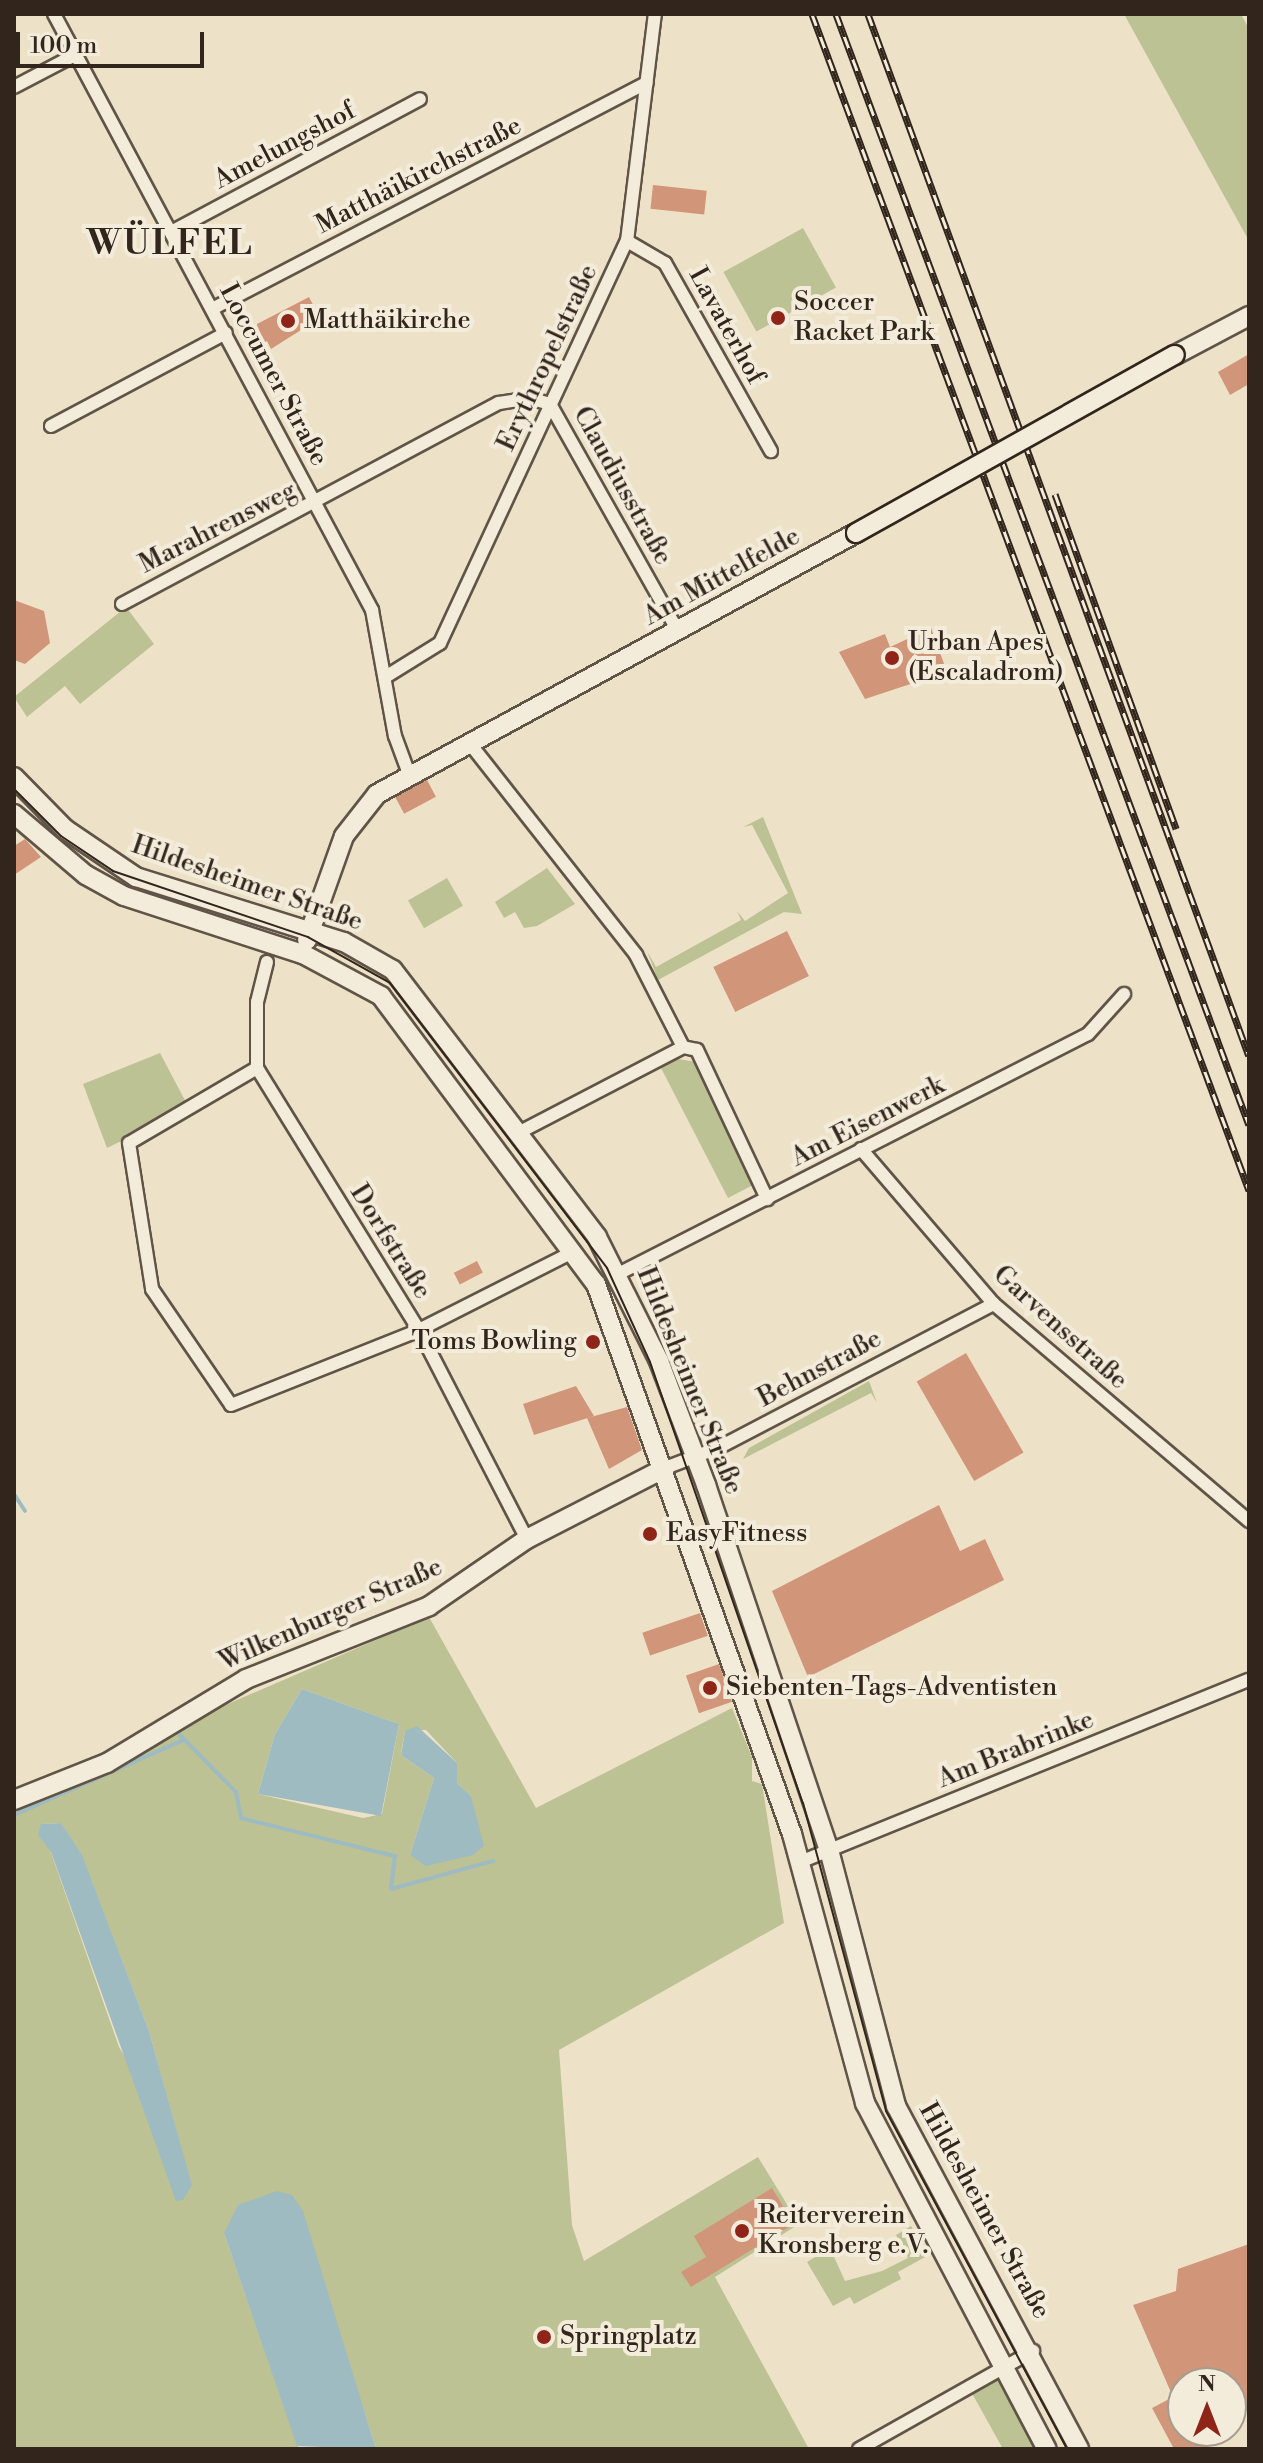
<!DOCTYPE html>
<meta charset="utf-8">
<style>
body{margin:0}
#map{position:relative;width:1263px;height:2463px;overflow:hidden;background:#ede2c8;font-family:"Libre Bodoni",serif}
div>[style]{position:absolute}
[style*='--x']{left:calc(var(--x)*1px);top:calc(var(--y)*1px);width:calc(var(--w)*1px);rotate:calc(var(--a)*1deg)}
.green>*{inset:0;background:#bcc293;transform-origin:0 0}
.water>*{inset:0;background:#9ebbc1}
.stream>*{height:4px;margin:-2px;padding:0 2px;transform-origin:2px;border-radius:2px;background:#9ebbc1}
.building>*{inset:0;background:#d19679;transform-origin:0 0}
.roads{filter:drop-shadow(2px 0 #605447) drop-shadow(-2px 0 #605447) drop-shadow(0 2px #605447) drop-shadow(0 -2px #605447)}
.street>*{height:12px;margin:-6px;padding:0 6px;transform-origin:6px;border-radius:6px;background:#f3ecdb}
.secondary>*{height:18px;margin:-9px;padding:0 9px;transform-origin:9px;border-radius:9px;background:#f3ecdb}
.tram>*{height:2px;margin:-1px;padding:0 1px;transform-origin:1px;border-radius:1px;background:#31251c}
.rail>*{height:7px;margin-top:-3.5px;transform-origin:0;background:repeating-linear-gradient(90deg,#f3ecdb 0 12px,#31251c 0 24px);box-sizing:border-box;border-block:2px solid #31251c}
.bridges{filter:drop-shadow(2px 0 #31251c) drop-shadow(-2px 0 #31251c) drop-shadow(0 2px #31251c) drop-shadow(0 -2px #31251c)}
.secondary-bridge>*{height:18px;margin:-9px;padding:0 9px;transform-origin:9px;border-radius:9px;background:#f3ecdb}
.dots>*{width:22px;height:22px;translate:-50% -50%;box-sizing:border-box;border:4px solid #f3ecdb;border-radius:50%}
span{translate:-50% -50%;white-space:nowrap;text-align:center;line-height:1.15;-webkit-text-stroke:8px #f3ecdb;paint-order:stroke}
.street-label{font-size:26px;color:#31251c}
.poi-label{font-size:26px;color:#31251c}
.left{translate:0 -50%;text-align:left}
.right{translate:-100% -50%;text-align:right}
.district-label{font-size:34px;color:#31251c;font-weight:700;letter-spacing:2px}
.frame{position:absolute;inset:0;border:16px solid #31251c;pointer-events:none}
.north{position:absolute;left:1167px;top:2367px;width:80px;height:80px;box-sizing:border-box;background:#f3ecdb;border:2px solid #a59c8f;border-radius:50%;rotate:0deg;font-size:22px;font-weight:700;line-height:32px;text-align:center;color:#31251c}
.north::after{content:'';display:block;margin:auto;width:28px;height:36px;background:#8f2418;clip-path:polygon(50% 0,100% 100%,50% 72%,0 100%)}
.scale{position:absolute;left:16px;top:32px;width:188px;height:36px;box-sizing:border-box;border:4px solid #31251c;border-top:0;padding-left:10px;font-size:24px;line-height:28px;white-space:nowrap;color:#31251c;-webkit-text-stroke:6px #f3ecdb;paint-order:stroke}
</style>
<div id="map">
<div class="green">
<i style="clip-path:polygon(1124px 14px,1241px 14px,1249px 29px,1249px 241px)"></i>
<i style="left:803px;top:228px;width:68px;height:91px;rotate:61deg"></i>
<i style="clip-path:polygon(126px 607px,154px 644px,80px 704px,65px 686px,27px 717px,14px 697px)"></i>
<i style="clip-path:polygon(763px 817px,802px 914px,784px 912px,658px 980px,647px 951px,656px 967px,741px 920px,737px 911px,745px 921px,788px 893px,752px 825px,743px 827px)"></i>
<i style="clip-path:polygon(547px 868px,575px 904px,537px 926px,524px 928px,515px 912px,504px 918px,495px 902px)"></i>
<i style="left:447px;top:878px;width:32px;height:45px;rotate:60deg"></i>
<i style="clip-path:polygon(160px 1053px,189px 1108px,107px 1148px,83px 1084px)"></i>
<i style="clip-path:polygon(678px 1059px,697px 1062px,755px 1184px,728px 1198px,661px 1068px)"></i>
<i style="clip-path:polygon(869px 1381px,877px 1403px,871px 1393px,743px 1459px,749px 1448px)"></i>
<i style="clip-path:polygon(evenodd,429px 1617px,536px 1808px,732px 1708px,752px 1757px,752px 1781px,762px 1784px,784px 1923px,559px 2050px,572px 2225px,584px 2261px,758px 2157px,799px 2224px,715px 2277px,809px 2449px,376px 2449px,362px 2404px,224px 2233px,299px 2449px,14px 2449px,14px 1800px,142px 1750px,207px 1713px,429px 1617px,302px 1689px,399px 1724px,382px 1814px,363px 1818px,258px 1794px,275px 1734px,302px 1689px,429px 1617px,426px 1730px,457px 1763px,457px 1783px,471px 1796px,410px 1855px,434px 1778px,401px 1755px,402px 1747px,405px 1731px,426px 1730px,429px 1617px,61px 1823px,90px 1877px,149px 2031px,181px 2147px,119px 2047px,41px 1824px,61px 1823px)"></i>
<i style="clip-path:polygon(911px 2226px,927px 2256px,898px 2272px,901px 2279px,854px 2304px,850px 2297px,833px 2306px,807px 2262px,830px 2248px,845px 2281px,882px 2271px,908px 2258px,896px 2235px)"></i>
<i style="clip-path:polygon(1001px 2371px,1044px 2449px,1003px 2449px,969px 2388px)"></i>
</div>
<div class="water">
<i style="clip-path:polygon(302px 1689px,399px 1724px,381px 1816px,258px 1794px,275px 1734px)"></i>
<i style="clip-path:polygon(417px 1726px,457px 1763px,457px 1783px,471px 1796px,484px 1846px,473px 1855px,426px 1866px,410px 1855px,434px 1778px,401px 1755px,405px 1731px)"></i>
<i style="clip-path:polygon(61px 1823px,82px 1855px,149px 2031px,192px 2185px,183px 2200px,176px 2201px,51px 1852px,38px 1835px,41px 1824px)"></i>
<i style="clip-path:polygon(277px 2191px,292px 2195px,303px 2211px,376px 2449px,297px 2446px,224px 2233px,238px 2205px)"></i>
</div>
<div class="stream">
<i style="--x:14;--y:1494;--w:20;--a:57"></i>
<i style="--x:176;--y:1731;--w:86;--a:45.5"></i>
<i style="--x:236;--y:1792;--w:26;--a:79"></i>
<i style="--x:241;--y:1818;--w:159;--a:13.9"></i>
<i style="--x:395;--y:1856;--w:33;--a:97"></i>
<i style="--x:391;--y:1889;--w:106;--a:-15.4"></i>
<i style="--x:14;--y:1815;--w:185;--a:-23.9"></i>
</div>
<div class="building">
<i style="left:653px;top:185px;width:54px;height:24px;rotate:6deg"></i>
<i style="clip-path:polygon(309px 297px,320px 318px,271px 349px,267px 341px,260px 345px,257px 324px)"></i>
<i style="clip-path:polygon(1249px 354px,1249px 384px,1230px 395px,1218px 372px)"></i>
<i style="clip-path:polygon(14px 600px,44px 611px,50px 643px,25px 664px,14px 660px)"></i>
<i style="clip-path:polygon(931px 628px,947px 672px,865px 699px,839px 652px,885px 634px,890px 647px)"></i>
<i style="left:427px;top:780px;width:19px;height:36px;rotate:62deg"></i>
<i style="clip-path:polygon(25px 839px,41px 857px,14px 875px,14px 846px)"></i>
<i style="left:787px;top:931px;width:50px;height:82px;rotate:64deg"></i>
<i style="left:477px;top:1261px;width:13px;height:26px;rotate:63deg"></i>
<i style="left:966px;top:1353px;width:115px;height:57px;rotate:60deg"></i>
<i style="clip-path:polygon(576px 1386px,594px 1416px,534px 1435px,523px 1404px)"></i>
<i style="clip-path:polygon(627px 1407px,642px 1450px,609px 1469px,587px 1418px)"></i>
<i style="clip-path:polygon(939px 1505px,960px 1551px,985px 1539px,1004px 1580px,808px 1677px,772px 1591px)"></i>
<i style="left:700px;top:1613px;width:24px;height:61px;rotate:71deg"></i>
<i style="left:719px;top:1664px;width:40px;height:35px;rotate:71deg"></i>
<i style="clip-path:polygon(772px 2188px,794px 2224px,691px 2287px,681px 2272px,706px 2257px,694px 2236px)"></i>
<i style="clip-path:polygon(1249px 2244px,1249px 2410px,1231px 2419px,1231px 2383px,1183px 2383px,1183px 2431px,1236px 2431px,1202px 2449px,1174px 2449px,1152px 2408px,1173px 2397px,1133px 2305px,1176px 2291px,1178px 2269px)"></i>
</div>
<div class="roads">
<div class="street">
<i style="--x:54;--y:14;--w:676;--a:61.92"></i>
<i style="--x:372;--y:610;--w:128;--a:79.7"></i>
<i style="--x:395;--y:736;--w:40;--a:69.8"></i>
<i style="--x:14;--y:87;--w:69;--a:-27.7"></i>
<i style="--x:171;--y:232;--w:282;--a:-28.1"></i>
<i style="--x:627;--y:241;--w:44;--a:30.1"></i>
<i style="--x:665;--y:263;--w:216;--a:60.6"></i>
<i style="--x:212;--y:309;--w:490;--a:-27.5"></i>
<i style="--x:51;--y:426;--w:198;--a:-28"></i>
<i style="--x:122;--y:604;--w:427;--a:-28.1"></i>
<i style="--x:499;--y:403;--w:30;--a:-9"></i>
<i style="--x:529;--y:398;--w:22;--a:16"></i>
<i style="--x:550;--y:404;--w:261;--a:60.6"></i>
<i style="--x:387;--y:676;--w:62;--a:-31.9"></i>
<i style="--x:440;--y:643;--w:443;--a:-65.1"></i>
<i style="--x:627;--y:241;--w:229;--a:-83"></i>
<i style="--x:471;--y:745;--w:267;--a:51.8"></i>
<i style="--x:636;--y:955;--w:103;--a:62.9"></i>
<i style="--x:683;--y:1047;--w:14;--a:12"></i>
<i style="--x:697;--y:1050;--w:165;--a:64.8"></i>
<i style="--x:267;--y:962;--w:41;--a:104"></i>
<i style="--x:257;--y:1002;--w:66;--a:90"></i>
<i style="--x:257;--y:1068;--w:308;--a:58.3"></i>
<i style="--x:419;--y:1330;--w:235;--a:62.7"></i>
<i style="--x:257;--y:1068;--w:148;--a:149.6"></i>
<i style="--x:129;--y:1143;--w:148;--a:81"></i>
<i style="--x:152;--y:1289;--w:140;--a:55.7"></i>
<i style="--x:231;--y:1405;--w:202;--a:-21.7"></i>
<i style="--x:419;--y:1330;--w:173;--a:-26.9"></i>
<i style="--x:518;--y:1133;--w:186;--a:-27.5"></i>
<i style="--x:861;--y:1149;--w:204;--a:49.4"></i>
<i style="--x:994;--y:1304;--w:335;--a:40.4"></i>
<i style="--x:620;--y:1273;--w:525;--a:-27.05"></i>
<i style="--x:1088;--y:1034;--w:54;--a:-48"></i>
<i style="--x:665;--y:1468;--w:57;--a:-20.7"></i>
<i style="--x:718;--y:1448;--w:311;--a:-27.6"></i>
<i style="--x:800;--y:1862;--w:484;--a:-22.1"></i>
<i style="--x:859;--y:2449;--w:200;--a:-29.4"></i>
</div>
<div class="secondary">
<i style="--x:1175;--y:355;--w:84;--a:-27.8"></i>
<i style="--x:14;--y:777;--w:73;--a:45.6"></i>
<i style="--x:65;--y:829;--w:86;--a:34.1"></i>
<i style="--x:136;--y:877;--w:218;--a:17.4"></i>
<i style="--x:344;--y:942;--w:56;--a:29.7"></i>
<i style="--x:393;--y:970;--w:336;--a:52.6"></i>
<i style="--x:597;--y:1237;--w:139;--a:63.4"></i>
<i style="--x:659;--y:1361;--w:133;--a:69.2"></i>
<i style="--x:706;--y:1485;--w:385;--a:71.4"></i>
<i style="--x:829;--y:1850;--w:265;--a:75.3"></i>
<i style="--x:896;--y:2106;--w:389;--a:61.9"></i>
<i style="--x:14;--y:814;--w:94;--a:40.3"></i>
<i style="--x:86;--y:875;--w:43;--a:28.9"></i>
<i style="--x:124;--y:896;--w:188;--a:18"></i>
<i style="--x:303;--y:954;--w:89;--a:28.3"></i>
<i style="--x:381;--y:996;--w:359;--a:53.3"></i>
<i style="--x:596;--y:1284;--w:584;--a:70.39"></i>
<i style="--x:792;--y:1834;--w:279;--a:74.8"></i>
<i style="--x:865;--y:2103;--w:391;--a:62.3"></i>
<i style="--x:307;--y:940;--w:110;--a:-70.4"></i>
<i style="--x:344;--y:836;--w:53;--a:-51.8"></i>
<i style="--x:377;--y:794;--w:545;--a:-28.59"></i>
<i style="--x:14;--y:1800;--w:100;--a:-21.7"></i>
<i style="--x:107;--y:1763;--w:162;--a:-31.1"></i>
<i style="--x:246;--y:1679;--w:197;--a:-21.7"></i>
<i style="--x:429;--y:1606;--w:119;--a:-34.4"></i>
<i style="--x:527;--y:1539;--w:155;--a:-27.2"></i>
</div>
</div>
<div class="tram">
<i style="--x:14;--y:789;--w:66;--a:45"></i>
<i style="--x:61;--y:836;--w:63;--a:33.9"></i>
<i style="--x:113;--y:871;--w:206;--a:18.7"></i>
<i style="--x:308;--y:937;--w:94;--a:29.3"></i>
<i style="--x:390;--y:983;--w:358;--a:52.7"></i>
<i style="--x:607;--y:1268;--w:103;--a:65.4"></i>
<i style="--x:650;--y:1362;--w:467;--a:70.9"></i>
<i style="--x:803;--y:1803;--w:319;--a:74.9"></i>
<i style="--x:886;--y:2111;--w:383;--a:61.8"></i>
</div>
<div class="rail">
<i style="--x:812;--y:14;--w:1255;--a:69.62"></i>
<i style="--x:836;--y:14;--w:1185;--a:69.61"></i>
<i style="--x:868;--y:14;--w:1109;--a:69.92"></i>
<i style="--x:1055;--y:494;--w:356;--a:70.1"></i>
</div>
<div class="bridges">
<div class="secondary-bridge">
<i style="--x:856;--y:533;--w:365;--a:-29.2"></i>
</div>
</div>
<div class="dots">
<i style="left:778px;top:318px;background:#8f2418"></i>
<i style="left:288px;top:321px;background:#8f2418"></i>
<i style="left:892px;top:658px;background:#8f2418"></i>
<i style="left:593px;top:1342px;background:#8f2418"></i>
<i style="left:650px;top:1534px;background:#8f2418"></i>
<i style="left:710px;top:1688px;background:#8f2418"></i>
<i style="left:742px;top:2231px;background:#8f2418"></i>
<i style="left:544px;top:2337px;background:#8f2418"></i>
</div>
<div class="street-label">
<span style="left:285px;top:146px;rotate:-28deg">Amelungshof</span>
<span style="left:419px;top:176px;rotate:-27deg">Matthäikirchstraße</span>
<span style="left:726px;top:326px;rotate:61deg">Lavaterhof</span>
<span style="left:548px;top:358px;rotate:-65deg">Erythropelstraße</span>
<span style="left:273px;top:375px;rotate:62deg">Loccumer Straße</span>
<span style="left:622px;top:486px;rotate:61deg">Claudiusstraße</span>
<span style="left:218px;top:528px;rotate:-27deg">Marahrensweg</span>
<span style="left:722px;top:577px;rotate:-29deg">Am Mittelfelde</span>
<span style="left:247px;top:884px;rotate:19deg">Hildesheimer Straße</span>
<span style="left:868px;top:1122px;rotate:-27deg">Am Eisenwerk</span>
<span style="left:390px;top:1242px;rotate:58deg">Dorfstraße</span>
<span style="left:1060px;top:1328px;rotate:42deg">Garvensstraße</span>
<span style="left:820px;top:1369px;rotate:-28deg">Behnstraße</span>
<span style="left:689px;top:1381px;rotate:68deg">Hildesheimer Straße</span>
<span style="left:331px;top:1615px;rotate:-24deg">Wilkenburger Straße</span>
<span style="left:1016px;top:1750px;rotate:-22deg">Am Brabrinke</span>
<span style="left:984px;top:2211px;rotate:61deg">Hildesheimer Straße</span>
</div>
<div class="poi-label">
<span class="left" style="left:794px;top:318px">Soccer<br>Racket Park</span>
<span class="left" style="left:304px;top:321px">Matthäikirche</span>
<span class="left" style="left:908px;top:658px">Urban Apes<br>(Escaladrom)</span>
<span class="right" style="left:577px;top:1342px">Toms Bowling</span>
<span class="left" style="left:666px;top:1534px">EasyFitness</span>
<span class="left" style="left:726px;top:1688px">Siebenten-Tags-Adventisten</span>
<span class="left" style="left:758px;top:2231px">Reiterverein<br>Kronsberg e.V.</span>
<span class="left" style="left:560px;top:2337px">Springplatz</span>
</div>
<div class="district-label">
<span style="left:170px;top:245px">WÜLFEL</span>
</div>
<div class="frame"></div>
<div class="north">N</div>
<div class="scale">100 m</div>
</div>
